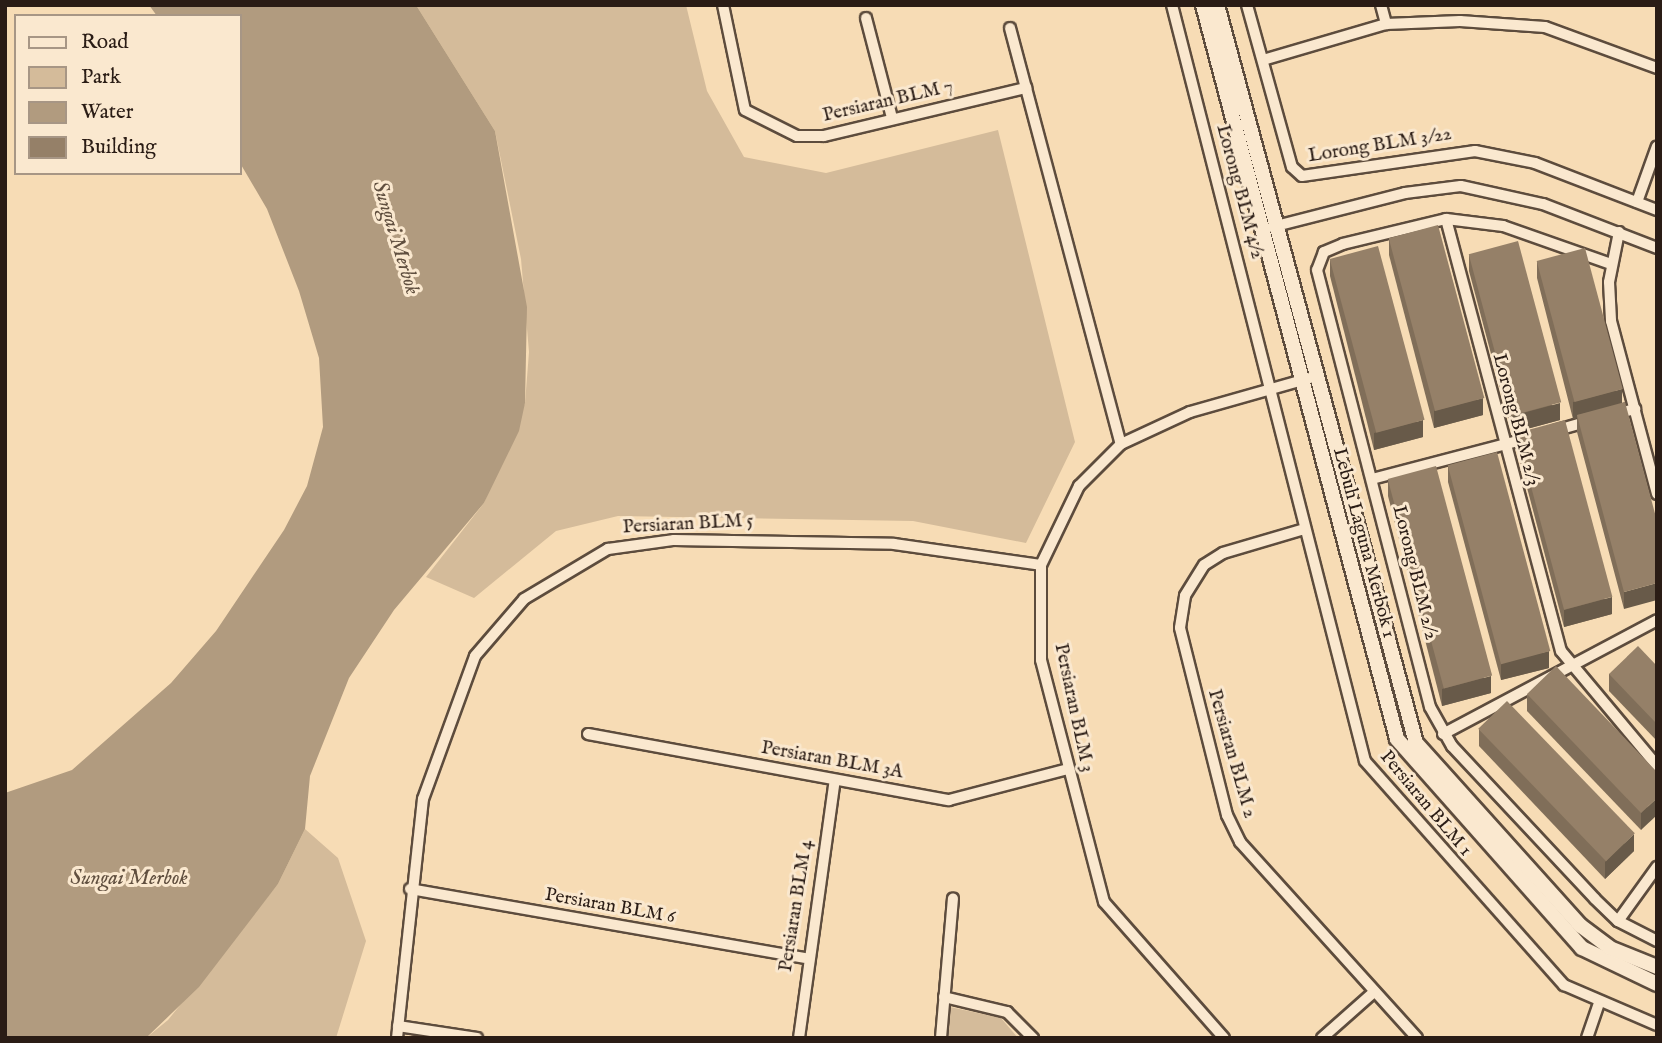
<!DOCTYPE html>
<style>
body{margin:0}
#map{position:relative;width:1662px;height:1043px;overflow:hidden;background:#f7dcb5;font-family:"IM FELL English",serif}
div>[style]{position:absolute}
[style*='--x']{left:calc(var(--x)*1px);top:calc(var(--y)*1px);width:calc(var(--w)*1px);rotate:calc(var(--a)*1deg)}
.green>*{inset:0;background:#d4bb9a}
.water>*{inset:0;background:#b19b7f}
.roads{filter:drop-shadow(2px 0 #5d4c3d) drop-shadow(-2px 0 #5d4c3d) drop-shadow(0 2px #5d4c3d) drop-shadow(0 -2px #5d4c3d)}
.minor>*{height:10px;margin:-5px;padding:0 5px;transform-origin:5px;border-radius:5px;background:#fae8cf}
.tertiary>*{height:14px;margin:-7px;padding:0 7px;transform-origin:7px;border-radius:7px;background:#fae8cf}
.wall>*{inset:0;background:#806e59}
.shaded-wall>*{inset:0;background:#685a49}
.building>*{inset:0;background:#958068;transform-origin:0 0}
span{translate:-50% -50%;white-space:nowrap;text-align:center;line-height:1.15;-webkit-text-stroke:6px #fae8cf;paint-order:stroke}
.street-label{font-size:19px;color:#2a1c15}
.water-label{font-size:21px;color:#604f3f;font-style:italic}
.frame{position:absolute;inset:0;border:7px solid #2a1c15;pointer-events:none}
.legend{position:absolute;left:14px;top:14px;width:228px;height:161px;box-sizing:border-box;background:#fae8cf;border:2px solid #a79685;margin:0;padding:9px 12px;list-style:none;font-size:21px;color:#2a1c15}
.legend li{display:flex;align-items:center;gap:14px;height:35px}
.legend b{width:35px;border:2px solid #a79685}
</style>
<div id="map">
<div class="green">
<i style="clip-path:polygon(416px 5px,686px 5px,707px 91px,744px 157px,826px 173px,998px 130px,1075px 442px,1026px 543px,913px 521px,618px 516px,556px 531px,474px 598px,426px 577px,484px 503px,525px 403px,529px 352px,521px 259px,495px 131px)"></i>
<i style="clip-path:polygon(305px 829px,338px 858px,366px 941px,336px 1038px,146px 1038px,168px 1020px,278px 884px)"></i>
<i style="clip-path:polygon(950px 1007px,1001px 1018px,1018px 1038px,948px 1038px)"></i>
</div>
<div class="water">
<i style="clip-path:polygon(149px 5px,416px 5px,495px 131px,527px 307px,525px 403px,519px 431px,484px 503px,394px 610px,349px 678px,310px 776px,305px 829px,278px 884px,199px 987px,146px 1038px,5px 1038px,5px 793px,72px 770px,171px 683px,216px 631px,284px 530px,307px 486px,323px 427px,319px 358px,299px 291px,267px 209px,240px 163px,240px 16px,157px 16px)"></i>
</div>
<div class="roads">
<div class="minor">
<i style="--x:723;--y:5;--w:107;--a:78.2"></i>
<i style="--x:745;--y:110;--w:58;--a:26.6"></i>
<i style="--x:797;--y:136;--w:27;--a:0"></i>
<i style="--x:824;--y:136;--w:208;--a:-13.4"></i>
<i style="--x:1026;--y:88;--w:368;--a:75.1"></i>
<i style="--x:1172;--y:5;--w:780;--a:75.68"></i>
<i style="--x:1365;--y:761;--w:300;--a:48.4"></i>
<i style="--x:1564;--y:985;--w:101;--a:23.3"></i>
<i style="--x:1247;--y:5;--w:168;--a:74.5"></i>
<i style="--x:1292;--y:167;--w:13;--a:42"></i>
<i style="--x:1302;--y:176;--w:175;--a:-8.2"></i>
<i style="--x:1475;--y:151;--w:61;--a:11.3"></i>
<i style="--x:1535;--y:163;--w:131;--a:21.1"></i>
<i style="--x:1381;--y:5;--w:20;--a:75"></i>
<i style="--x:866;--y:18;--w:103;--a:75.4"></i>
<i style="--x:1010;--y:28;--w:62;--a:75.1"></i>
<i style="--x:1263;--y:60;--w:128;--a:-16.3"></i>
<i style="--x:1386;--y:24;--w:74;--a:-2.3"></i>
<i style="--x:1460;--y:21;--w:85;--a:4"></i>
<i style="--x:1545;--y:27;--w:119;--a:20.1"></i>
<i style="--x:1637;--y:202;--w:59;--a:-70.3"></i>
<i style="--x:1446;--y:219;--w:106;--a:166.4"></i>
<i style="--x:1343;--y:244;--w:21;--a:157"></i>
<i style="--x:1324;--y:252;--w:19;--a:111"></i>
<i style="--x:1317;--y:270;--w:451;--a:75.5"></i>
<i style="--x:1430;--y:707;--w:45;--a:60.6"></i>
<i style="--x:1452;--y:746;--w:209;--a:46.9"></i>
<i style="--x:1595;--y:899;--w:32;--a:44"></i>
<i style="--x:1618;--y:921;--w:44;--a:27.1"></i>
<i style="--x:1272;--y:227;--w:137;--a:-14.3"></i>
<i style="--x:1405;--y:193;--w:56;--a:-7.1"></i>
<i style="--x:1461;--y:186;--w:84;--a:12.4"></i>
<i style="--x:1543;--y:204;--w:122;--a:21.1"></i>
<i style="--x:1619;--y:232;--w:51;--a:101.3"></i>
<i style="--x:1609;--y:282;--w:39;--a:87"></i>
<i style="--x:1611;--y:321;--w:179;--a:75.1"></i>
<i style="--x:1611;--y:264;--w:114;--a:-160.6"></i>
<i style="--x:1503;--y:226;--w:57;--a:-173"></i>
<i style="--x:1446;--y:219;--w:447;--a:75.1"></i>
<i style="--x:1561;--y:651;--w:150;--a:50.1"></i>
<i style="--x:1615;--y:414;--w:21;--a:-14"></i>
<i style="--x:1554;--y:431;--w:36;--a:-16"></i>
<i style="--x:1372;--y:479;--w:162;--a:-14.6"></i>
<i style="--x:1301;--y:530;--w:81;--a:163.6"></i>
<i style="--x:1223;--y:553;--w:22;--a:148"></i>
<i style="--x:1204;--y:565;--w:36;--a:122"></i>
<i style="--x:1185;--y:596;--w:32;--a:99"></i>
<i style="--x:1180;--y:628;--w:193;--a:75.9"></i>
<i style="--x:1227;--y:815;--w:30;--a:64"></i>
<i style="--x:1240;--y:842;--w:264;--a:47.9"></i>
<i style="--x:588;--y:734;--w:367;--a:10.4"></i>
<i style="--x:949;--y:800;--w:123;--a:-14.6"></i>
<i style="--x:1443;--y:734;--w:242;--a:-28"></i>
<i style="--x:410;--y:889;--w:401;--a:9.9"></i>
<i style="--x:1618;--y:921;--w:67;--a:-54.2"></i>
<i style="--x:944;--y:997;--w:65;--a:13.4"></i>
<i style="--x:1007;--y:1012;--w:37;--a:45"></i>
<i style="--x:398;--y:1026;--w:80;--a:8.6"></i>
<i style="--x:397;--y:1038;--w:240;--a:-83.8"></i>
<i style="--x:423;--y:799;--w:152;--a:-70"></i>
<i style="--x:475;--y:656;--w:75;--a:-49.3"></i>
<i style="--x:524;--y:599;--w:98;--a:-30.8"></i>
<i style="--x:608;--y:549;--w:67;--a:-7.8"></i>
<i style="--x:674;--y:540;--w:220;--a:1"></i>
<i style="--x:894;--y:544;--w:148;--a:8.1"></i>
<i style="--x:799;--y:1038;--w:260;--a:-82.1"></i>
<i style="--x:941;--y:1038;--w:140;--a:-85.1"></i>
<i style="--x:1224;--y:1038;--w:181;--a:-131.4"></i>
<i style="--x:1104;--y:902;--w:250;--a:-104.6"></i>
<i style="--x:1041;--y:660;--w:95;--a:-90"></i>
<i style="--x:1041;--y:565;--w:88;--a:-64.3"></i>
<i style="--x:1079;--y:486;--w:59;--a:-45"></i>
<i style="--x:1121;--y:444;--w:76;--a:-24.9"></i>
<i style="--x:1190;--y:412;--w:132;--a:-15.8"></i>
<i style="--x:1322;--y:1038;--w:69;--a:-41.5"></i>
<i style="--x:1587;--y:1038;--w:36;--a:-71"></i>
</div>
<div class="tertiary">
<i style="--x:1203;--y:5;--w:759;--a:75.19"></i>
<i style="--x:1397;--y:739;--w:279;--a:48.5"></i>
<i style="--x:1582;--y:948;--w:83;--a:25.6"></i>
<i style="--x:1217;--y:5;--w:764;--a:74.91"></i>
<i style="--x:1416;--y:743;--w:246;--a:48"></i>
<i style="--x:1581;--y:926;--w:36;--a:37"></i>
<i style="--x:1610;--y:948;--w:51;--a:22"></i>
</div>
</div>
<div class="wall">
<i style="clip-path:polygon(1389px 238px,1483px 415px,1434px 428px,1389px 255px)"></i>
<i style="clip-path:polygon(1469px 254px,1560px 420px,1512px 433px,1469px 271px)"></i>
<i style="clip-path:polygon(1330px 259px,1423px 437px,1374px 450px,1330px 276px)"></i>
<i style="clip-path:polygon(1537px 261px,1622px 403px,1625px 402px,1624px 609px,1577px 432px,1577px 418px,1573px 419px,1537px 278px)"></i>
<i style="clip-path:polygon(1517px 433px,1612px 614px,1564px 627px,1517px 450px)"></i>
<i style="clip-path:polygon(1448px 465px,1549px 668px,1501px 680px,1448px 482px)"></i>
<i style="clip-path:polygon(1388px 479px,1491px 693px,1442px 706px,1388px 496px)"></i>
<i style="clip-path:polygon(1657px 666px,1657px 741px,1609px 691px,1609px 674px)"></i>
<i style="clip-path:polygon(1527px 694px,1657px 772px,1641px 830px,1527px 711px)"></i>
<i style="clip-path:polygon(1479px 729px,1634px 851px,1605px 879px,1479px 746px)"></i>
</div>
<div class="shaded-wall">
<i style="clip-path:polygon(1622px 389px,1622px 406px,1577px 415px,1577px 418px,1573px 419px,1573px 402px)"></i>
<i style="clip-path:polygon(1483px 398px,1483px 415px,1434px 428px,1434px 411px)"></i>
<i style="clip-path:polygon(1560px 403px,1560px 420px,1512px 433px,1512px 416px)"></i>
<i style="clip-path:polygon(1423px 420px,1423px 437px,1374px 450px,1374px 433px)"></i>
<i style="clip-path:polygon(1657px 583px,1657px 600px,1624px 609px,1624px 592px)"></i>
<i style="clip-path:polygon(1612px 597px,1612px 614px,1564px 627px,1564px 610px)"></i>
<i style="clip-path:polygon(1549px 651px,1549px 668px,1501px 680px,1501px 663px)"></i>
<i style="clip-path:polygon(1491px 676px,1491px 693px,1442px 706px,1442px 689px)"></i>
<i style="clip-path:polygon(1657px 798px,1657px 815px,1641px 830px,1641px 813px)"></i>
<i style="clip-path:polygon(1634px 834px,1634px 851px,1605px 879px,1605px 862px)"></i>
</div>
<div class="building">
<i style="left:1438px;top:225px;width:179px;height:51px;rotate:75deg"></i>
<i style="left:1518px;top:241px;width:167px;height:51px;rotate:75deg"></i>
<i style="left:1378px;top:246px;width:180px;height:50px;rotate:75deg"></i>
<i style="left:1585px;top:248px;width:146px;height:50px;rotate:75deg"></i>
<i style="clip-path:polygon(1625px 402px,1657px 521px,1657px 583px,1624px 592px,1577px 415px)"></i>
<i style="left:1565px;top:420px;width:183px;height:50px;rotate:75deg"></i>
<i style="left:1497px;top:452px;width:206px;height:51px;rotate:75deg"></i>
<i style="left:1436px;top:466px;width:217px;height:50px;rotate:75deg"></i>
<i style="clip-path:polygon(1638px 646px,1657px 666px,1657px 724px,1609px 674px)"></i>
<i style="clip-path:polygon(1556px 666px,1657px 772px,1657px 798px,1641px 813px,1527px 694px)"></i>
<i style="left:1507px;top:701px;width:184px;height:40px;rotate:46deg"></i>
</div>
<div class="street-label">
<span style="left:888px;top:102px;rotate:-13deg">Persiaran BLM 7</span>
<span style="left:1380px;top:146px;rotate:-9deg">Lorong BLM 3/22</span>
<span style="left:1239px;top:192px;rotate:75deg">Lorong BLM 4/2</span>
<span style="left:1515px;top:420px;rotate:75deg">Lorong BLM 2/3</span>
<span style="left:688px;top:525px;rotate:-3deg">Persiaran BLM 5</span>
<span style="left:1363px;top:543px;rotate:75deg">Lebuh Laguna Merbok 1</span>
<span style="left:1414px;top:573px;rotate:76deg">Lorong BLM 2/2</span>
<span style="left:1073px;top:708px;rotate:78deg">Persiaran BLM 3</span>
<span style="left:1231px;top:754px;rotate:74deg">Persiaran BLM 2</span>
<span style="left:832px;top:761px;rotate:10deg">Persiaran BLM 3A</span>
<span style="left:1425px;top:804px;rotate:50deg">Persiaran BLM 1</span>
<span style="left:797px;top:906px;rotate:-81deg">Persiaran BLM 4</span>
<span style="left:610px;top:907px;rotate:10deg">Persiaran BLM 6</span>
</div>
<div class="water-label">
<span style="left:395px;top:238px;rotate:73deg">Sungai Merbok</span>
<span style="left:129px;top:879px">Sungai Merbok</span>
</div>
<div class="frame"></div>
<ul class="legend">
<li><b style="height:9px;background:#fae8cf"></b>Road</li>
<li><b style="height:19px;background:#d4bb9a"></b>Park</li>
<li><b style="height:19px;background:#b19b7f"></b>Water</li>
<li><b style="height:19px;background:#958068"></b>Building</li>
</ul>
</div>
